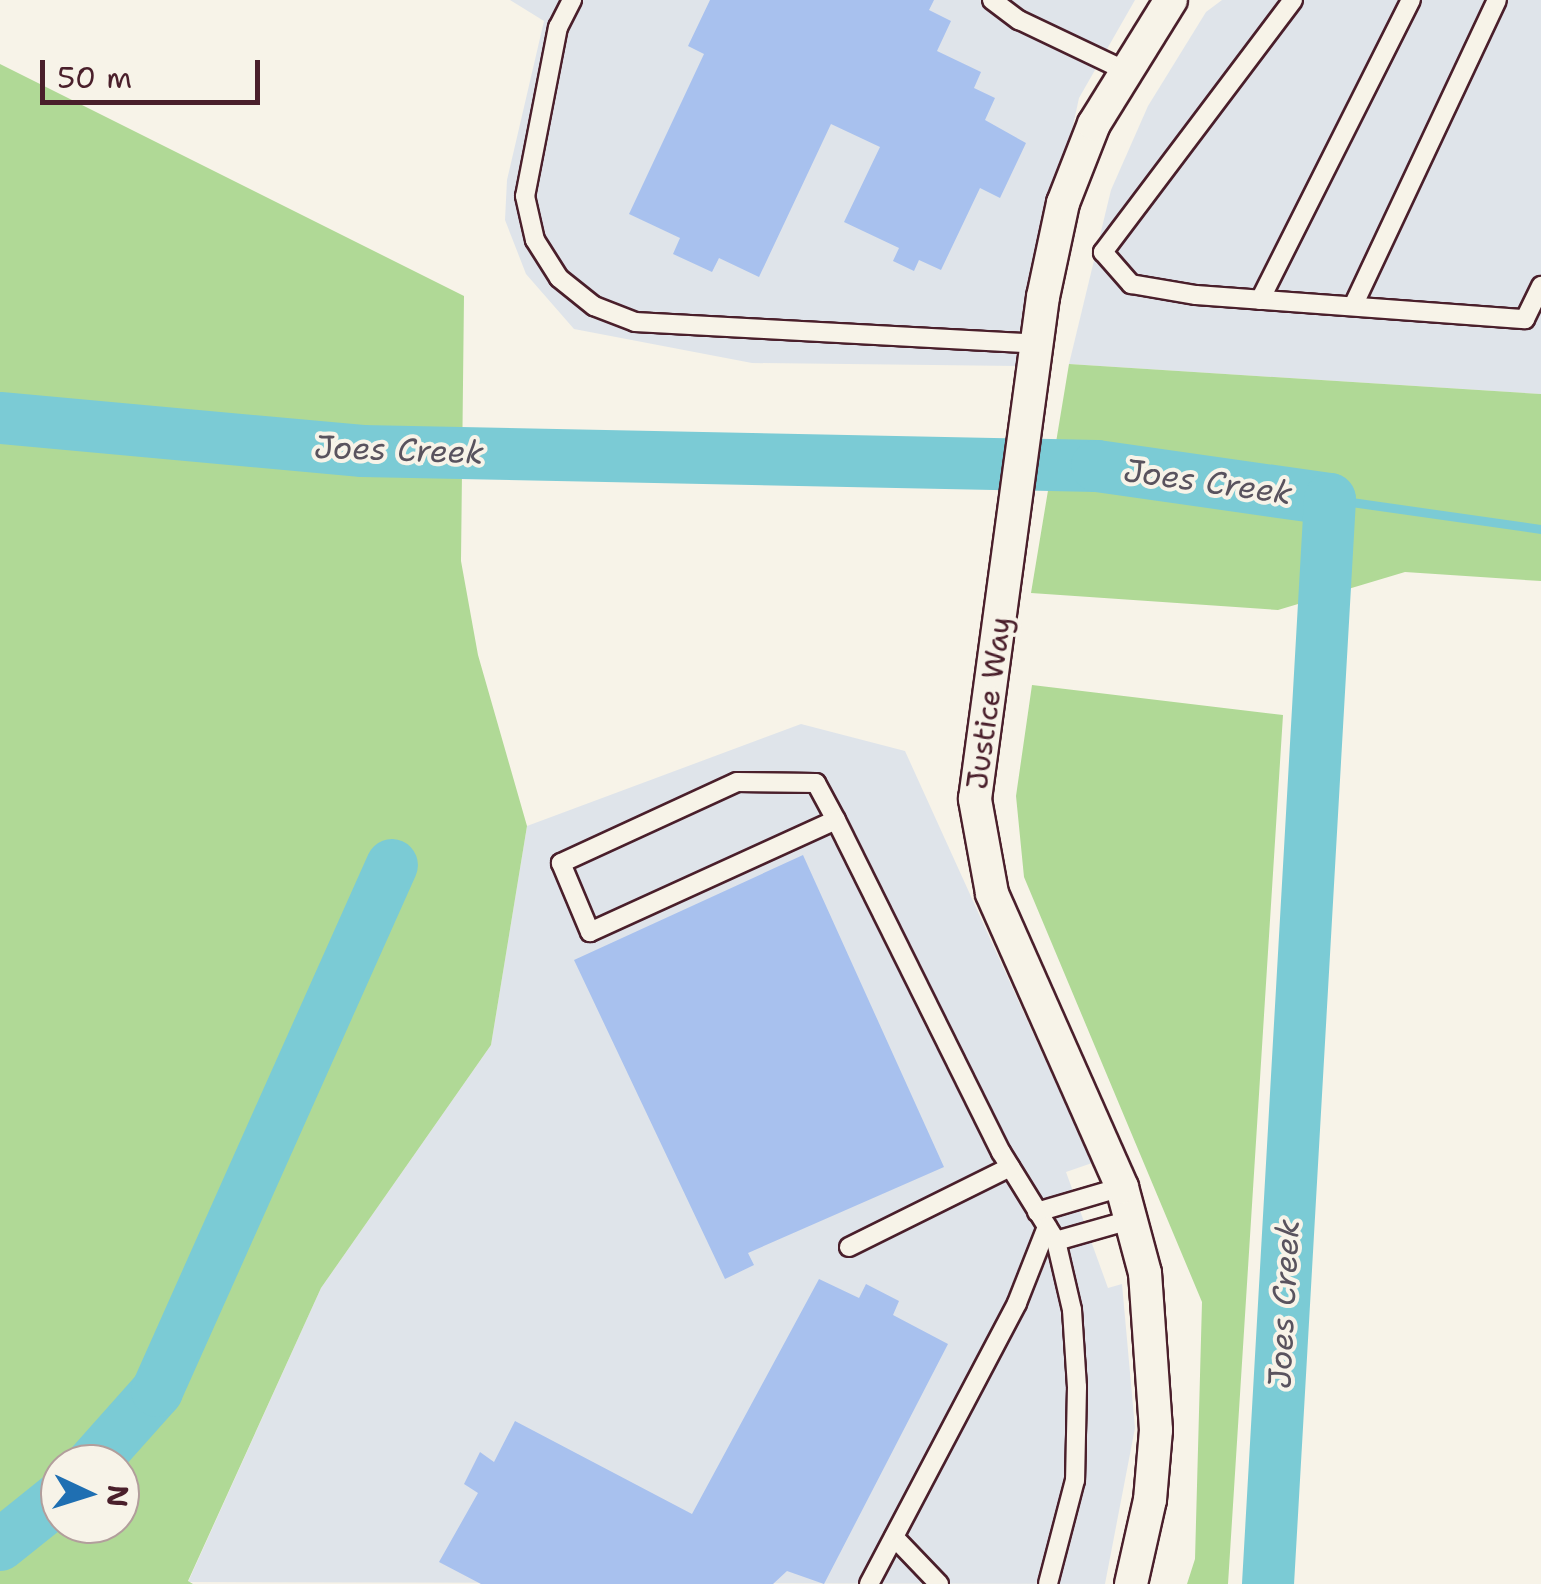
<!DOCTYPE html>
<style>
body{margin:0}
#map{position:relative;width:1541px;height:1584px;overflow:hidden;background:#f7f3e8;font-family:"Shantell Sans",sans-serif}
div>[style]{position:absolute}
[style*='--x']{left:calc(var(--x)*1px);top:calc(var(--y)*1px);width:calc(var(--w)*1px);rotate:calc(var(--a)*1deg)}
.built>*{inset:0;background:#dfe4ea}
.green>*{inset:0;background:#b0d996}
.stream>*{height:9px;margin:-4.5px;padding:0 4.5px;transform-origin:4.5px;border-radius:4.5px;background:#7bcbd5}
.river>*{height:52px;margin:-26px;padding:0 26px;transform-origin:26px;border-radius:26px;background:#7bcbd5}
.building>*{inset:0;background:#a8c1ee}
.roads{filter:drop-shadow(2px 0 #4a1f2b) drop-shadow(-2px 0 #4a1f2b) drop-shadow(0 2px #4a1f2b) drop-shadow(0 -2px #4a1f2b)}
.service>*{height:18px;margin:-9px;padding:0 9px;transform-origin:9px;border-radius:9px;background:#f7f3e8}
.minor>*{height:32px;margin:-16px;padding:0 16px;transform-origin:16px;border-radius:16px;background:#f7f3e8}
span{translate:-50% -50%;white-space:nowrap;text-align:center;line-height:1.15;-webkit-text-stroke:8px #f7f3e8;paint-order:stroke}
.street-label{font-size:30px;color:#4a1f2b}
.water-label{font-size:32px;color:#59535e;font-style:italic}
.north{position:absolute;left:40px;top:1444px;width:100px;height:100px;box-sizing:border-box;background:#f7f3e8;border:2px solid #b29e9c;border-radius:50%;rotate:94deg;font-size:28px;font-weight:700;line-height:40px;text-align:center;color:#4a1f2b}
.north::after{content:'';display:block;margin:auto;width:35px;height:45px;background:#1f6fb2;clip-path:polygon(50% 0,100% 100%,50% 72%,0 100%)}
.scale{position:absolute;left:40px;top:60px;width:220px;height:45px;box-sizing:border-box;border:5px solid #4a1f2b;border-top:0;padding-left:12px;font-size:30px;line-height:35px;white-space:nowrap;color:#4a1f2b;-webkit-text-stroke:8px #f7f3e8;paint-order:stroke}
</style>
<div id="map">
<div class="built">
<i style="clip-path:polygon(510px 0,1135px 0,1079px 98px,1021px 366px,752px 363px,574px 329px,526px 274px,505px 220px,507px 180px,544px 21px)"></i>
<i style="clip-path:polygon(1222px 0,1541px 0,1541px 394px,1069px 364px,1111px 190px,1148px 106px,1206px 12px)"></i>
<i style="clip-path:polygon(801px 724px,905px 751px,1092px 1163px,1066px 1172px,1108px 1288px,1122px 1284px,1135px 1428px,1105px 1584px,188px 1582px,321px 1288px,491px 1045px,527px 826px)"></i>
</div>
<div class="green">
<i style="clip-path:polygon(evenodd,0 64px,464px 296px,461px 561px,478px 655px,527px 826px,491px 1045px,321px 1288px,188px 1581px,193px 1584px,0 1584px,0 64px,60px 1464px,120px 1464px,120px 1524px,60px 1524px,60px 1464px)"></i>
<i style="clip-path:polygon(1069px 364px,1541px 394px,1541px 581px,1405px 572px,1278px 610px,1031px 593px)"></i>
<i style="clip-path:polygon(1032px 685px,1283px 715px,1228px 1584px,1187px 1584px,1195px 1559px,1202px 1302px,1024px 877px,1016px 796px)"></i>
</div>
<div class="stream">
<i style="--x:1330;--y:499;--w:213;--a:8.1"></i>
</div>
<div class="river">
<i style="--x:0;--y:418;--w:364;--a:5.2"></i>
<i style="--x:362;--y:451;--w:735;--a:1.17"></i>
<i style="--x:1097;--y:466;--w:235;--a:8.1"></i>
<i style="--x:1330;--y:499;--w:1087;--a:93.27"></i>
<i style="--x:92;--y:1464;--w:98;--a:-48.3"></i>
<i style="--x:157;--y:1391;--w:576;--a:-65.93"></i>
<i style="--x:0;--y:1545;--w:77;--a:-38.7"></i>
</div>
<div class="building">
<i style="clip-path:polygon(710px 0,934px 0,929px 10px,951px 21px,937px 51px,981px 72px,974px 88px,995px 98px,985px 120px,1026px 143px,1000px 198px,980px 188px,941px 270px,919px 260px,914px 271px,893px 261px,899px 248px,844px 222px,880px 147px,831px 124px,759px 277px,719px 258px,712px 272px,673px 254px,680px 238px,629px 214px,704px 54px,688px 46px)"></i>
<i style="clip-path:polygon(803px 855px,944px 1167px,748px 1253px,754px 1265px,725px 1279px,574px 960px)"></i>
<i style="clip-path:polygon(819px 1279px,859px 1298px,866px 1284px,899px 1301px,893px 1315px,948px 1344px,824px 1584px,787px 1571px,773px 1584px,481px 1584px,439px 1562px,478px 1493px,464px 1484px,480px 1452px,494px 1462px,515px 1421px,692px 1514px)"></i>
</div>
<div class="roads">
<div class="service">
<i style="--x:572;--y:0;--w:30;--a:117"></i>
<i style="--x:558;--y:27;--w:172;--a:101"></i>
<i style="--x:525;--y:196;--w:45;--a:77.2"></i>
<i style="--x:535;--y:240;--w:45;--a:57.7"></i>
<i style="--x:559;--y:278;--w:45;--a:38.7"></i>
<i style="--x:594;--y:306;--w:44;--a:21.3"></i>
<i style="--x:635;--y:322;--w:403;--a:3.1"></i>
<i style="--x:992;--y:0;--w:34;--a:37"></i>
<i style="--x:1019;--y:20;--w:116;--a:25.5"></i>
<i style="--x:1293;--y:0;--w:316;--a:127"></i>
<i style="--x:1103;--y:252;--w:43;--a:48.8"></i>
<i style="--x:1131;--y:284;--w:66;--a:9.6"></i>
<i style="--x:1196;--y:295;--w:330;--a:4.2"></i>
<i style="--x:1525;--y:319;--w:37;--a:-64"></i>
<i style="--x:1260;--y:300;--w:336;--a:-63.3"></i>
<i style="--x:1353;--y:306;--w:338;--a:-64.8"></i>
<i style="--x:836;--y:820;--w:42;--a:-118.4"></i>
<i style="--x:816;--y:783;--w:79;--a:-179.3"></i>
<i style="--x:737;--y:782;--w:194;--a:155.3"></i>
<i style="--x:561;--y:863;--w:75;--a:67.2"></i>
<i style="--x:590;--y:932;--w:270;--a:-24.5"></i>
<i style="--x:836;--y:820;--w:371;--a:63.6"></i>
<i style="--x:1001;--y:1152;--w:105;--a:58.3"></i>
<i style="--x:1056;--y:1241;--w:71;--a:76.9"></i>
<i style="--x:1072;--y:1310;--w:77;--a:86.3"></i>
<i style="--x:1077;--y:1387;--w:93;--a:91.2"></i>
<i style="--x:1075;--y:1480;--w:107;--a:104.6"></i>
<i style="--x:1037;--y:1212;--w:89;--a:-16.4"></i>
<i style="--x:1056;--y:1241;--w:80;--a:-15.9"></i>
<i style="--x:849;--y:1247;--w:180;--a:-26.4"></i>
<i style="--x:894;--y:1537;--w:65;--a:46.2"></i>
<i style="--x:869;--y:1584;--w:318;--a:-62.2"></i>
<i style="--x:1017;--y:1303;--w:82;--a:-68.5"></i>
</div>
<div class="minor">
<i style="--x:1131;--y:1584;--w:86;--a:-77.3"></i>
<i style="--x:1150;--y:1500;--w:70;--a:-85.1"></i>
<i style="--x:1156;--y:1430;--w:157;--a:-94"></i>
<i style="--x:1145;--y:1273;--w:89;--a:-105"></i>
<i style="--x:1122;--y:1187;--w:321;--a:-113.9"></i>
<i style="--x:992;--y:893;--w:96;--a:-100.3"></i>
<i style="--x:975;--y:799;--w:507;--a:-82.29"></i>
<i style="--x:1043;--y:297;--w:96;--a:-78"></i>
<i style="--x:1063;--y:203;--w:85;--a:-68.6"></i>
<i style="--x:1094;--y:124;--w:146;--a:-58.2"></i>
</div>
</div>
<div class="street-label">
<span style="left:989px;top:703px;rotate:-82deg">Justice Way</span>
</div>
<div class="water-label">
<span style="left:399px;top:450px;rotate:2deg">Joes Creek</span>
<span style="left:1208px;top:482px;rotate:8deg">Joes Creek</span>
<span style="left:1284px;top:1304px;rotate:-87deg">Joes Creek</span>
</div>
<div class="north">N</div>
<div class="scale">50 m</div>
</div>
